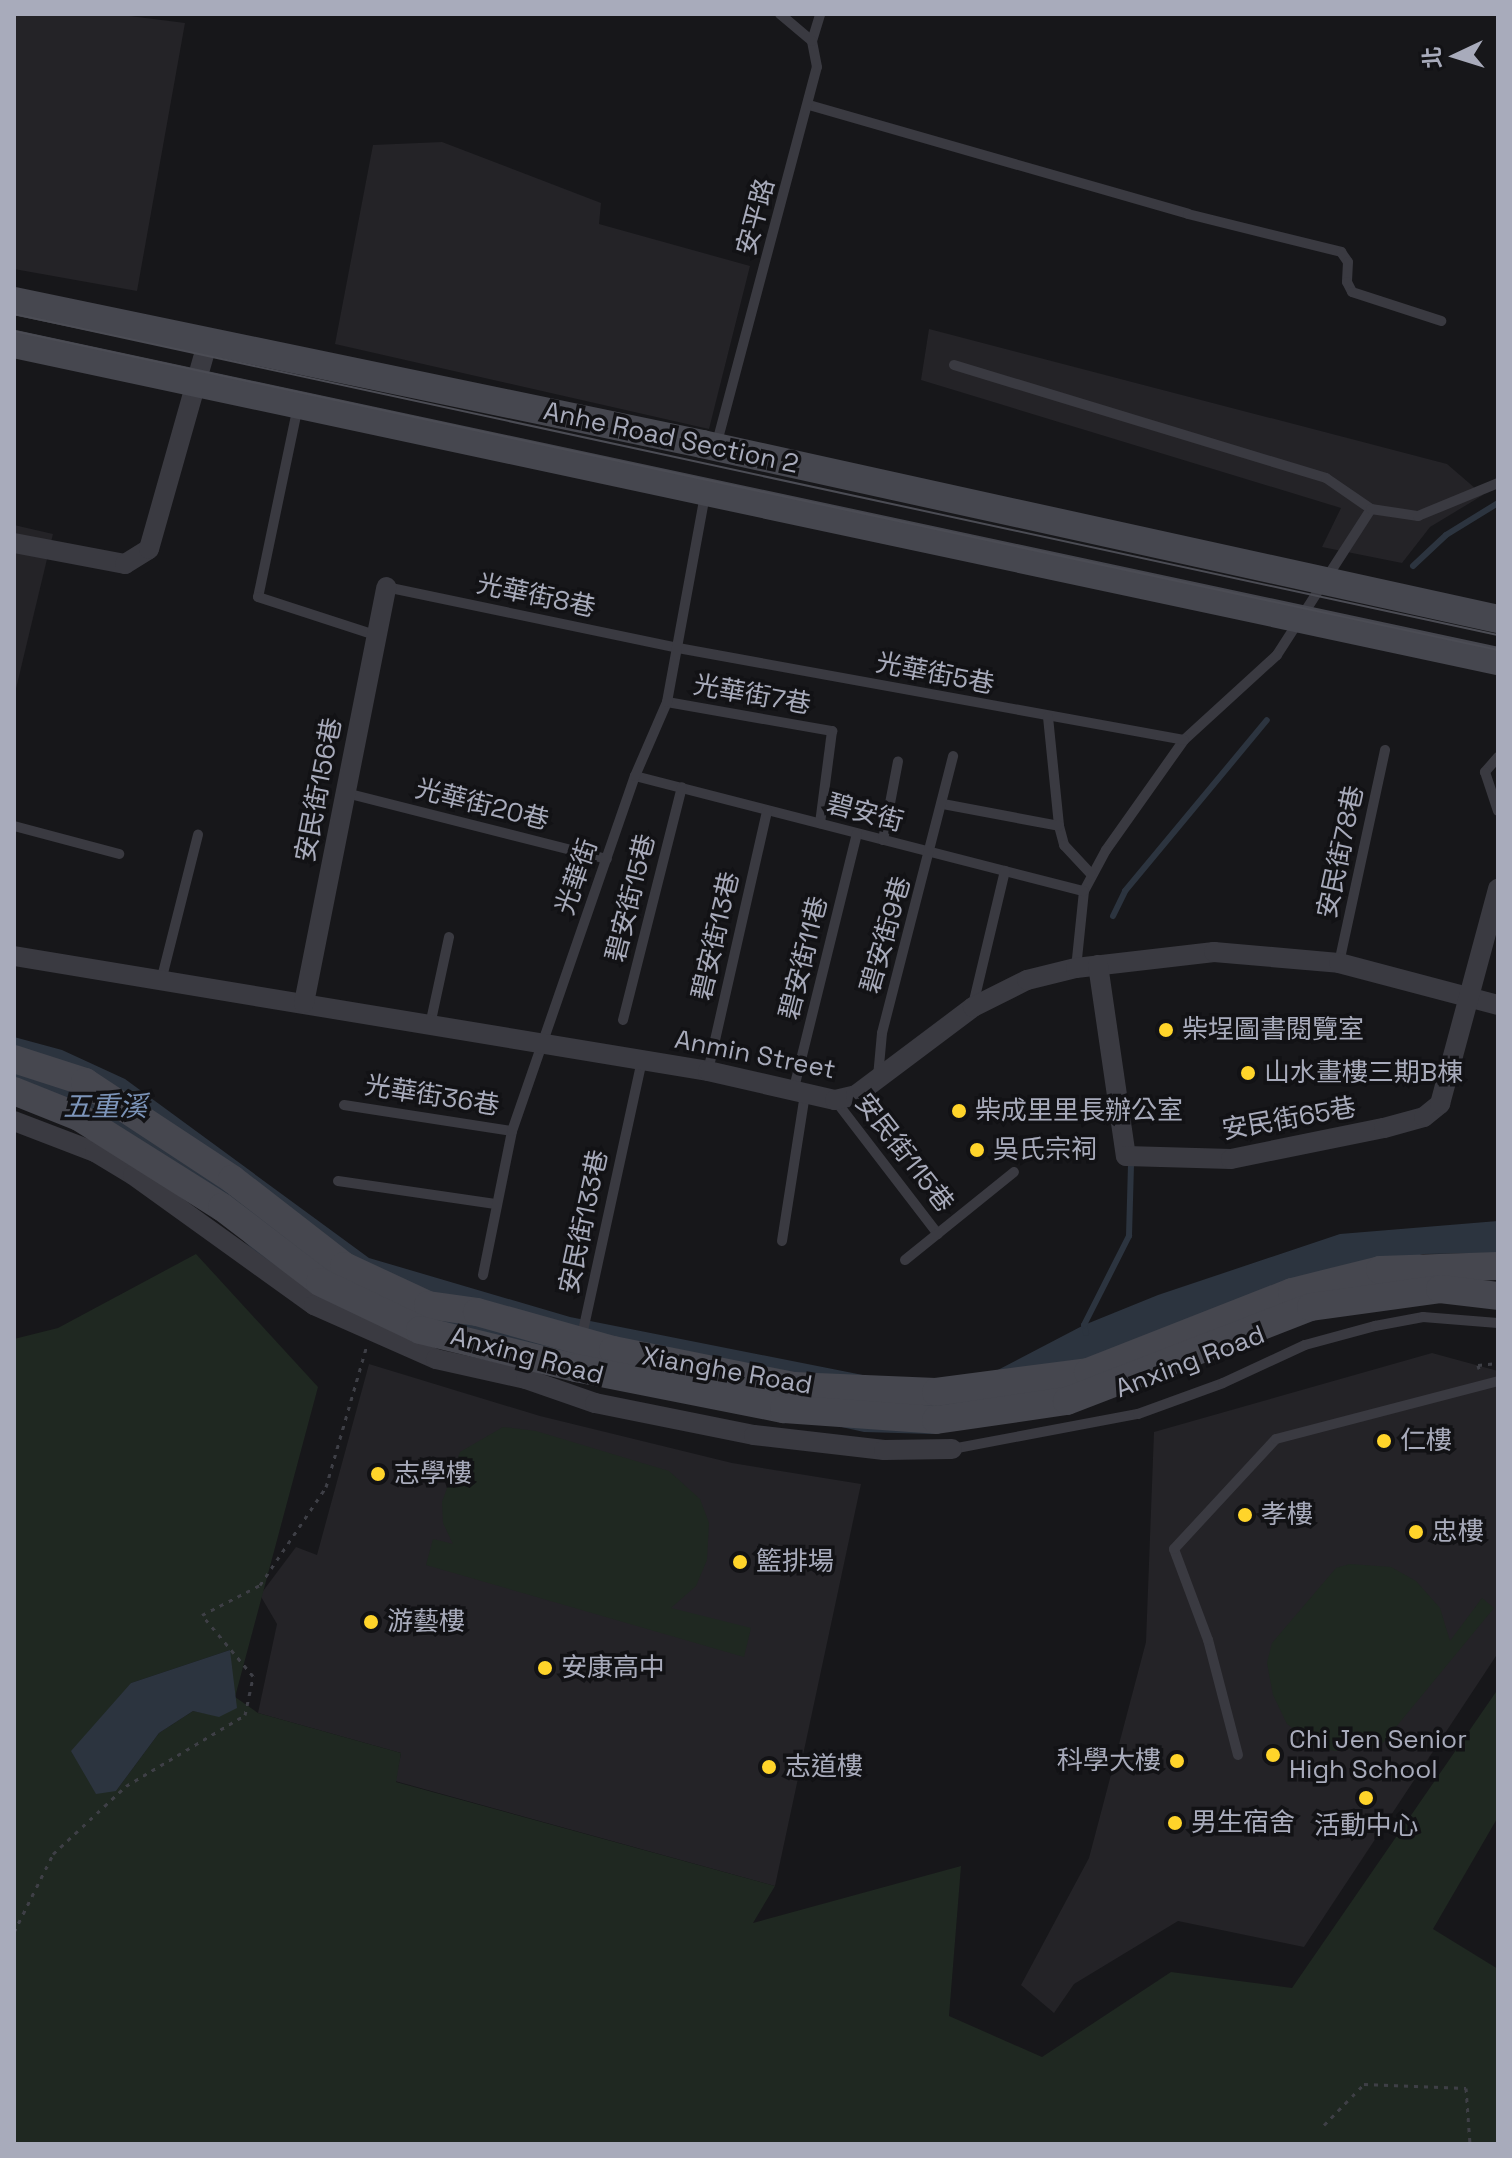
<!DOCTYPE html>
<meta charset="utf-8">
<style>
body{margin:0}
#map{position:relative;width:1512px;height:2158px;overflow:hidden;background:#17171a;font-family:"Space Grotesk","Noto Sans TC",sans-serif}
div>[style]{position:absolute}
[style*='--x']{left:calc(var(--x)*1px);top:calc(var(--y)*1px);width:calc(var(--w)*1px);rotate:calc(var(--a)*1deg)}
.built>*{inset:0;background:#242327}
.green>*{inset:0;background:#1f2821}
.water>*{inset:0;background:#2c343f}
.stream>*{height:6px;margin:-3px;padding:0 3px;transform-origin:3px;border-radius:3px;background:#2c343f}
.path>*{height:3px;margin-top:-1.5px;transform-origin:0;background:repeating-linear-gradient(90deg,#3e3f46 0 4px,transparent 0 10px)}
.service>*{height:10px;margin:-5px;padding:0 5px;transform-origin:5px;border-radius:5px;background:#3a3a41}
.minor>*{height:20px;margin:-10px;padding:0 10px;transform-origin:10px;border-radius:10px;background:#3a3a41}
.secondary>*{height:28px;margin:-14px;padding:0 14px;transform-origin:14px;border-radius:14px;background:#46474f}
.tram>*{height:2px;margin:-1px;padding:0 1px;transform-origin:1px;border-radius:1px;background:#4b4c54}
.dots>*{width:22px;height:22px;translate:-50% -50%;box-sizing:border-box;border:4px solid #121215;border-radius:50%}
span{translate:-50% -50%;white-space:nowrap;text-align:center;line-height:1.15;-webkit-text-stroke:7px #121215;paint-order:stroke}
.street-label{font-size:26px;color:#a8abbb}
.poi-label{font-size:26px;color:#a8abbb}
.left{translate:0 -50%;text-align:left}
.right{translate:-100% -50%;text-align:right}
.water-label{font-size:28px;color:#7c94b9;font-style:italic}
.frame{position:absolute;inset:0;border:16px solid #a8abbb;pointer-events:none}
.north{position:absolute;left:1416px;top:16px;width:80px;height:80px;-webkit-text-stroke:6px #121215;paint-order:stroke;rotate:266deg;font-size:22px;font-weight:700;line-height:32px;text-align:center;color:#a8abbb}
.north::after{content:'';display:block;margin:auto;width:28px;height:36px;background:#a8abbb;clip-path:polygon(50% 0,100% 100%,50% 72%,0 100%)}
</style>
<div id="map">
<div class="built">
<i style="clip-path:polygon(14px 14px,114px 14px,185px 23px,137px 291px,14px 269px)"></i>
<i style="clip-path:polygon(442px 142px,601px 203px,599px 224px,750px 266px,709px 429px,335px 344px,373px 145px)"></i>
<i style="clip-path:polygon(929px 329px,1447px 464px,1483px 495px,1430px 527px,1402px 563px,1322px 547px,1341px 508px,921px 380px)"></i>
<i style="clip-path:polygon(14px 525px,53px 534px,14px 697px)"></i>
<i style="clip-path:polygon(1432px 1353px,1498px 1371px,1498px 1653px,1304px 1947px,1178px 1921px,1074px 1984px,1054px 2013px,1021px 1985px,1089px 1858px,1146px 1642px,1154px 1432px)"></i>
<i style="clip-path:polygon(369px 1364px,540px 1416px,732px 1463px,861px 1484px,775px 1886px,395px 1781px,401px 1753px,258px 1713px,277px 1624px,260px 1595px,296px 1547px,317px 1555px)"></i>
</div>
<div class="green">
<i style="clip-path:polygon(evenodd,196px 1254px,318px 1387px,235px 1697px,258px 1713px,401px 1753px,396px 1782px,775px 1886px,753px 1923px,961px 1866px,949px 2016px,1042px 2057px,1171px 1972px,1292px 1988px,1498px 1689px,1498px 1817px,1433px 1929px,1498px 1969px,1498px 2144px,14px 2144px,14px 1339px,58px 1328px,196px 1254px,230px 1650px,230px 1682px,219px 1716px,193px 1711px,159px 1733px,116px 1791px,131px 1683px,230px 1650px)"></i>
<i style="clip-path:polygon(503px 1427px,536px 1431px,669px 1471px,700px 1499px,709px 1523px,707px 1560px,696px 1586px,671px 1608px,751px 1628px,744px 1657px,426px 1565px,433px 1539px,453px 1544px,443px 1523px,442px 1502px,460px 1452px)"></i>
<i style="clip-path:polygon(1350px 1564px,1391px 1567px,1416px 1581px,1440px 1608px,1450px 1641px,1482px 1598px,1494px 1608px,1382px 1744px,1335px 1751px,1319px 1748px,1287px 1724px,1273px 1695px,1267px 1663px,1272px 1643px,1336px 1568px)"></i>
</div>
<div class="water">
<i style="clip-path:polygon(14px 1037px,62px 1050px,125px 1079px,369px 1258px,570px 1317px,893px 1381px,969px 1385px,1084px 1325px,1158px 1295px,1340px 1234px,1498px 1221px,1498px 1253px,1423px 1254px,1382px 1267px,1008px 1421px,932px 1434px,864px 1432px,576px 1368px,285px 1282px,242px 1239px,171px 1184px,73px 1125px,14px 1104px)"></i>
<i style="clip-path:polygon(230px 1650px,237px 1708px,219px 1717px,193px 1711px,159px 1733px,116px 1791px,96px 1794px,71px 1751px,131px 1683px)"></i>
</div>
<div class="stream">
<i style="--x:1413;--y:566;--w:45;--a:-43.2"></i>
<i style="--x:1446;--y:535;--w:61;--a:-31.6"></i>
<i style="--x:1113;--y:916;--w:28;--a:-64"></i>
<i style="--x:1125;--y:891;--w:222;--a:-50.3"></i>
<i style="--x:1086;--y:1333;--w:8;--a:-104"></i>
<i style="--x:1084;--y:1325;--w:100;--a:-63.2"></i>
<i style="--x:1129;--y:1236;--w:72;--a:-88.4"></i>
</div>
<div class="path">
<i style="--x:1479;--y:1369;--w:4;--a:-104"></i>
<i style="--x:1478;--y:1365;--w:20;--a:-6"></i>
<i style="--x:14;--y:1932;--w:87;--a:-63.4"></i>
<i style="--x:53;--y:1854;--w:100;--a:-43"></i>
<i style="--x:126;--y:1786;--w:139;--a:-30.8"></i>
<i style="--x:245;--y:1715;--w:40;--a:-78"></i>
<i style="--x:253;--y:1676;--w:80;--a:-129.9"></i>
<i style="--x:202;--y:1615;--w:65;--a:-27.3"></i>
<i style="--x:260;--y:1585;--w:118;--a:-56"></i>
<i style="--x:326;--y:1487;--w:145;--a:-73.9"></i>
<i style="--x:1324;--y:2125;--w:57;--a:-45.7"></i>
<i style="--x:1364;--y:2084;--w:102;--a:2.2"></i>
<i style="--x:1466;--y:2088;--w:56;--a:85.9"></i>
</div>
<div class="service">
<i style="--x:812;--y:41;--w:28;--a:-73"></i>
<i style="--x:809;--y:105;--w:394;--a:16"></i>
<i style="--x:1188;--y:214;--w:158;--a:13.9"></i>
<i style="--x:1341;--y:252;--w:12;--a:55"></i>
<i style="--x:1348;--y:262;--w:20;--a:93"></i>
<i style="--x:1347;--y:282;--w:11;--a:63"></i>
<i style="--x:1352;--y:292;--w:94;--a:18"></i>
<i style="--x:954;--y:365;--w:389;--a:16.9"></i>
<i style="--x:1326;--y:478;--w:55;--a:34.6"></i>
<i style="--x:1371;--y:509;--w:174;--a:122.8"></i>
<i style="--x:1277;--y:655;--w:126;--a:137.6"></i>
<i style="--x:1184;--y:740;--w:135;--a:125.3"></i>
<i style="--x:1106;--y:850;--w:47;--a:118.2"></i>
<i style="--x:1084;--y:891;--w:77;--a:95.9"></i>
<i style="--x:298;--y:406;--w:195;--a:101.8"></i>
<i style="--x:258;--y:597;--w:123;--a:18"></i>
<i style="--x:716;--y:446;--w:392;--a:-75.1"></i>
<i style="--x:817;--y:67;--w:26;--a:-101"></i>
<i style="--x:812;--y:41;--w:42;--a:-139.8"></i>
<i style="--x:1371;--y:509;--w:48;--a:8.5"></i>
<i style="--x:1418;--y:516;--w:87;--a:-22.4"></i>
<i style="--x:386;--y:587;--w:298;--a:11.8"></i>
<i style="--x:678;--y:648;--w:514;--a:10.3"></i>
<i style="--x:667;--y:702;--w:168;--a:10"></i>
<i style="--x:832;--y:731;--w:93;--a:97.4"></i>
<i style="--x:1048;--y:717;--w:110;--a:84.2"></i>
<i style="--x:1059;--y:826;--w:20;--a:75"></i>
<i style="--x:1064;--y:845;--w:40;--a:47"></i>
<i style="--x:1498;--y:757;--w:20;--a:131"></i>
<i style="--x:1485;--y:772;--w:41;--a:71.6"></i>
<i style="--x:635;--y:776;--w:463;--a:14.4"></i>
<i style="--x:346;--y:793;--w:269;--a:14.2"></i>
<i style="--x:943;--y:804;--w:118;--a:10.7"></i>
<i style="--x:14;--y:826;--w:109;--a:14.9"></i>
<i style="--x:883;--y:840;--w:80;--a:-79.2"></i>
<i style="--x:1339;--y:963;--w:218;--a:-77.8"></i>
<i style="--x:161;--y:981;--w:151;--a:-75.8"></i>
<i style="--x:973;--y:1005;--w:138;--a:-76.6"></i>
<i style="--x:623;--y:1020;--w:240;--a:-75.8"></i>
<i style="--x:430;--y:1025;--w:90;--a:-77.8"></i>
<i style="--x:708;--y:1071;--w:267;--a:-77.2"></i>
<i style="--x:878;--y:1077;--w:44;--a:-84.8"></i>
<i style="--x:882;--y:1033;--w:286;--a:-75.6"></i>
<i style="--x:793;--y:1092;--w:266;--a:-76.1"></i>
<i style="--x:835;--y:1100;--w:169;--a:52.5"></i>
<i style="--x:344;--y:1105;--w:170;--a:8.8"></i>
<i style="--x:338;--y:1181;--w:159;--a:8.3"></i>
<i style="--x:782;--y:1241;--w:149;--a:-81.1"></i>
<i style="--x:905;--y:1260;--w:140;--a:-38.9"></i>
<i style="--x:483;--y:1275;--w:147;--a:-78.6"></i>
<i style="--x:512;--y:1131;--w:376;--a:-70.9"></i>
<i style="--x:635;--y:776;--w:81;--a:-66.6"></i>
<i style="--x:667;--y:702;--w:211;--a:-79.6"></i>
<i style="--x:581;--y:1340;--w:287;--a:-77.7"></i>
<i style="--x:952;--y:1449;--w:189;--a:-10.7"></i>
<i style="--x:1138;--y:1414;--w:90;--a:-20"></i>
<i style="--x:1223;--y:1383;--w:90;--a:-24.9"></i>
<i style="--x:1305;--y:1345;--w:73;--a:-15.2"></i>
<i style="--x:1375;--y:1326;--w:49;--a:-10.6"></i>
<i style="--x:1423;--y:1317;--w:75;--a:4.6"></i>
<i style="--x:1238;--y:1755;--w:119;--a:-104.6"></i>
<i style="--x:1208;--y:1640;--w:97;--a:-110.5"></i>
<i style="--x:1174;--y:1549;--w:150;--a:-47.2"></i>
<i style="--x:1276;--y:1439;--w:229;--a:-14.6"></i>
</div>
<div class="minor">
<i style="--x:14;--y:543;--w:113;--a:10.7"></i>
<i style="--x:125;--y:564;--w:28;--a:-32"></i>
<i style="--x:149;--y:549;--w:217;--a:-74.2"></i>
<i style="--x:14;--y:956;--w:703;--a:9.41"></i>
<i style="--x:708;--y:1071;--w:130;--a:12.9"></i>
<i style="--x:835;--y:1100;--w:22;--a:-13"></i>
<i style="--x:856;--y:1095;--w:146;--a:-36.9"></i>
<i style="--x:973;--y:1007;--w:60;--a:-26.6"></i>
<i style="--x:1027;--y:980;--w:50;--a:-13.8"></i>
<i style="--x:1076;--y:968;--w:139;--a:-6.6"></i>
<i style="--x:1214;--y:952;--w:125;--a:5"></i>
<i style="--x:1339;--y:963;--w:164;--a:14.8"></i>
<i style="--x:1098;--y:965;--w:193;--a:81.7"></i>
<i style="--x:1126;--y:1156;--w:105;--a:1.6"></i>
<i style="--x:1231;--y:1159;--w:156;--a:-11.5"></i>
<i style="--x:1384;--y:1128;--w:41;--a:-15.4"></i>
<i style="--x:1424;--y:1117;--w:21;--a:-39"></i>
<i style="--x:1440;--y:1104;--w:223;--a:-74.9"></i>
<i style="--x:304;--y:1003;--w:424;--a:-78.8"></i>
<i style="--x:14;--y:1121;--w:87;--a:20.9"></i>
<i style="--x:95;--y:1152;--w:44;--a:31.2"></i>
<i style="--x:133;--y:1175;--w:223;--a:35.7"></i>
<i style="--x:314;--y:1305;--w:133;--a:23.9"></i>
<i style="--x:436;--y:1359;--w:92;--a:12.5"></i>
<i style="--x:526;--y:1379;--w:73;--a:19.2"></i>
<i style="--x:595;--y:1403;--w:162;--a:11.4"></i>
<i style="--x:754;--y:1435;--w:131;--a:6.6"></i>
<i style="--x:884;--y:1450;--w:68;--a:-0.8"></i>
</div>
<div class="secondary">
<i style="--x:14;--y:301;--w:703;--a:11.74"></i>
<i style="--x:702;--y:444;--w:815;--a:12.4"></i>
<i style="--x:14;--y:344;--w:1517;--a:12.06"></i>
<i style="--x:14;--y:1059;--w:75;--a:17.9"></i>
<i style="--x:85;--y:1082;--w:176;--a:33.4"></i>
<i style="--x:232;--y:1179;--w:142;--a:37.8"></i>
<i style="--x:344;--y:1266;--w:93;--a:24.9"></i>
<i style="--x:428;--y:1305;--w:49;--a:8.1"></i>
<i style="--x:477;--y:1312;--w:141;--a:15.6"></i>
<i style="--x:613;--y:1350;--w:184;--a:11.3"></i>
<i style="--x:793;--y:1386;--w:143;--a:2.4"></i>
<i style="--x:936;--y:1392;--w:153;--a:-7.5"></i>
<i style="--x:1088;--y:1372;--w:219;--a:-21.4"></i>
<i style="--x:1292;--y:1292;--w:91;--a:-14"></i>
<i style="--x:1380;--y:1270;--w:118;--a:-1.9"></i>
<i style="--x:14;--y:1091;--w:70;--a:21.8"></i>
<i style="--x:79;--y:1117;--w:169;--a:32.2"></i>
<i style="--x:222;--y:1207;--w:123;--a:37.4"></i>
<i style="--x:320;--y:1282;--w:111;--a:25.6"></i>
<i style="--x:420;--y:1330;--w:161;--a:13.7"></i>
<i style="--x:576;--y:1368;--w:212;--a:11.2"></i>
<i style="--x:784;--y:1409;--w:152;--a:4.1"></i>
<i style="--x:936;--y:1420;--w:132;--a:-8.3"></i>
<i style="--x:1067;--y:1401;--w:261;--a:-21.1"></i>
<i style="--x:1311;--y:1307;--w:130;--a:-7.9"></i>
<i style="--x:1440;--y:1289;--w:58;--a:6.9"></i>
</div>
<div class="tram">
<i style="--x:14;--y:314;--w:1518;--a:12.21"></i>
<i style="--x:14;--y:331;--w:1518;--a:12.13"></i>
</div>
<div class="dots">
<i style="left:1166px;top:1030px;background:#ffd42a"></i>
<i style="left:1248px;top:1073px;background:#ffd42a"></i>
<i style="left:959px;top:1111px;background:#ffd42a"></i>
<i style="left:977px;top:1150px;background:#ffd42a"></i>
<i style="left:1384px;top:1441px;background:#ffd42a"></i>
<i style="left:378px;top:1474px;background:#ffd42a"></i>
<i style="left:1245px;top:1515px;background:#ffd42a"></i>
<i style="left:1416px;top:1532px;background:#ffd42a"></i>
<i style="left:740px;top:1562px;background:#ffd42a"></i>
<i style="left:371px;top:1622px;background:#ffd42a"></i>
<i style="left:545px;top:1668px;background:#ffd42a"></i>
<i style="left:1273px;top:1755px;background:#ffd42a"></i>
<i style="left:1177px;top:1761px;background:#ffd42a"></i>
<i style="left:769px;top:1767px;background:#ffd42a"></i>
<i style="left:1366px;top:1798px;background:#ffd42a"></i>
<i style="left:1175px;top:1823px;background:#ffd42a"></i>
</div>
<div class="street-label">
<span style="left:756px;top:217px;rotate:-75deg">安平路</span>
<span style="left:671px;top:438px;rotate:12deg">Anhe Road Section 2</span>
<span style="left:536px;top:596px;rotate:12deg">光華街8巷</span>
<span style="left:935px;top:674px;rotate:11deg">光華街5巷</span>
<span style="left:752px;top:695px;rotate:10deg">光華街7巷</span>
<span style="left:319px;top:790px;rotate:-79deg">安民街156巷</span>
<span style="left:482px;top:805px;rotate:14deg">光華街20巷</span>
<span style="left:865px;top:813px;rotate:15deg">碧安街</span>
<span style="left:1341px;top:852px;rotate:-78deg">安民街78巷</span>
<span style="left:577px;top:877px;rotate:-71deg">光華街</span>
<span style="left:631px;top:898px;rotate:-76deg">碧安街15巷</span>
<span style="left:886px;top:935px;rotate:-74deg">碧安街9巷</span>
<span style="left:716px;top:936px;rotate:-77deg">碧安街13巷</span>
<span style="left:804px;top:958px;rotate:-76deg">碧安街11巷</span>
<span style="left:755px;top:1055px;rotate:11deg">Anmin Street</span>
<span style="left:432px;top:1096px;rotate:9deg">光華街36巷</span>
<span style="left:1289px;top:1119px;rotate:-10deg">安民街65巷</span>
<span style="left:904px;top:1153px;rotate:52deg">安民街115巷</span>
<span style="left:584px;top:1222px;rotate:-78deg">安民街133巷</span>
<span style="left:527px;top:1356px;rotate:15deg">Anxing Road</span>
<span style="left:1190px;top:1362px;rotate:-21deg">Anxing Road</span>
<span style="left:727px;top:1371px;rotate:10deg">Xianghe Road</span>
</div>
<div class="poi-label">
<span class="left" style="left:1182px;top:1030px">柴埕圖書閱覽室</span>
<span class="left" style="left:1264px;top:1073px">山水畫樓三期B棟</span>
<span class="left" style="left:975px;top:1111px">柴成里里長辦公室</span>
<span class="left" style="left:993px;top:1150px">吳氏宗祠</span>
<span class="left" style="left:1400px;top:1441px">仁樓</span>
<span class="left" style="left:394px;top:1474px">志學樓</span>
<span class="left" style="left:1261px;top:1515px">孝樓</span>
<span class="left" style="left:1432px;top:1532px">忠樓</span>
<span class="left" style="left:756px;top:1562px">籃排場</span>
<span class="left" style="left:387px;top:1622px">游藝樓</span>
<span class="left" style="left:561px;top:1668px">安康高中</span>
<span class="left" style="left:1289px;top:1755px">Chi Jen Senior<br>High School</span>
<span class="right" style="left:1161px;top:1761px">科學大樓</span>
<span class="left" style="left:785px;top:1767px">志道樓</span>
<span class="left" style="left:1191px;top:1823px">男生宿舍</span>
<span style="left:1366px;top:1826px">活動中心</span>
</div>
<div class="water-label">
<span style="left:105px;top:1106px">五重溪</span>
</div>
<div class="frame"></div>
<div class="north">北</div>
</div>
